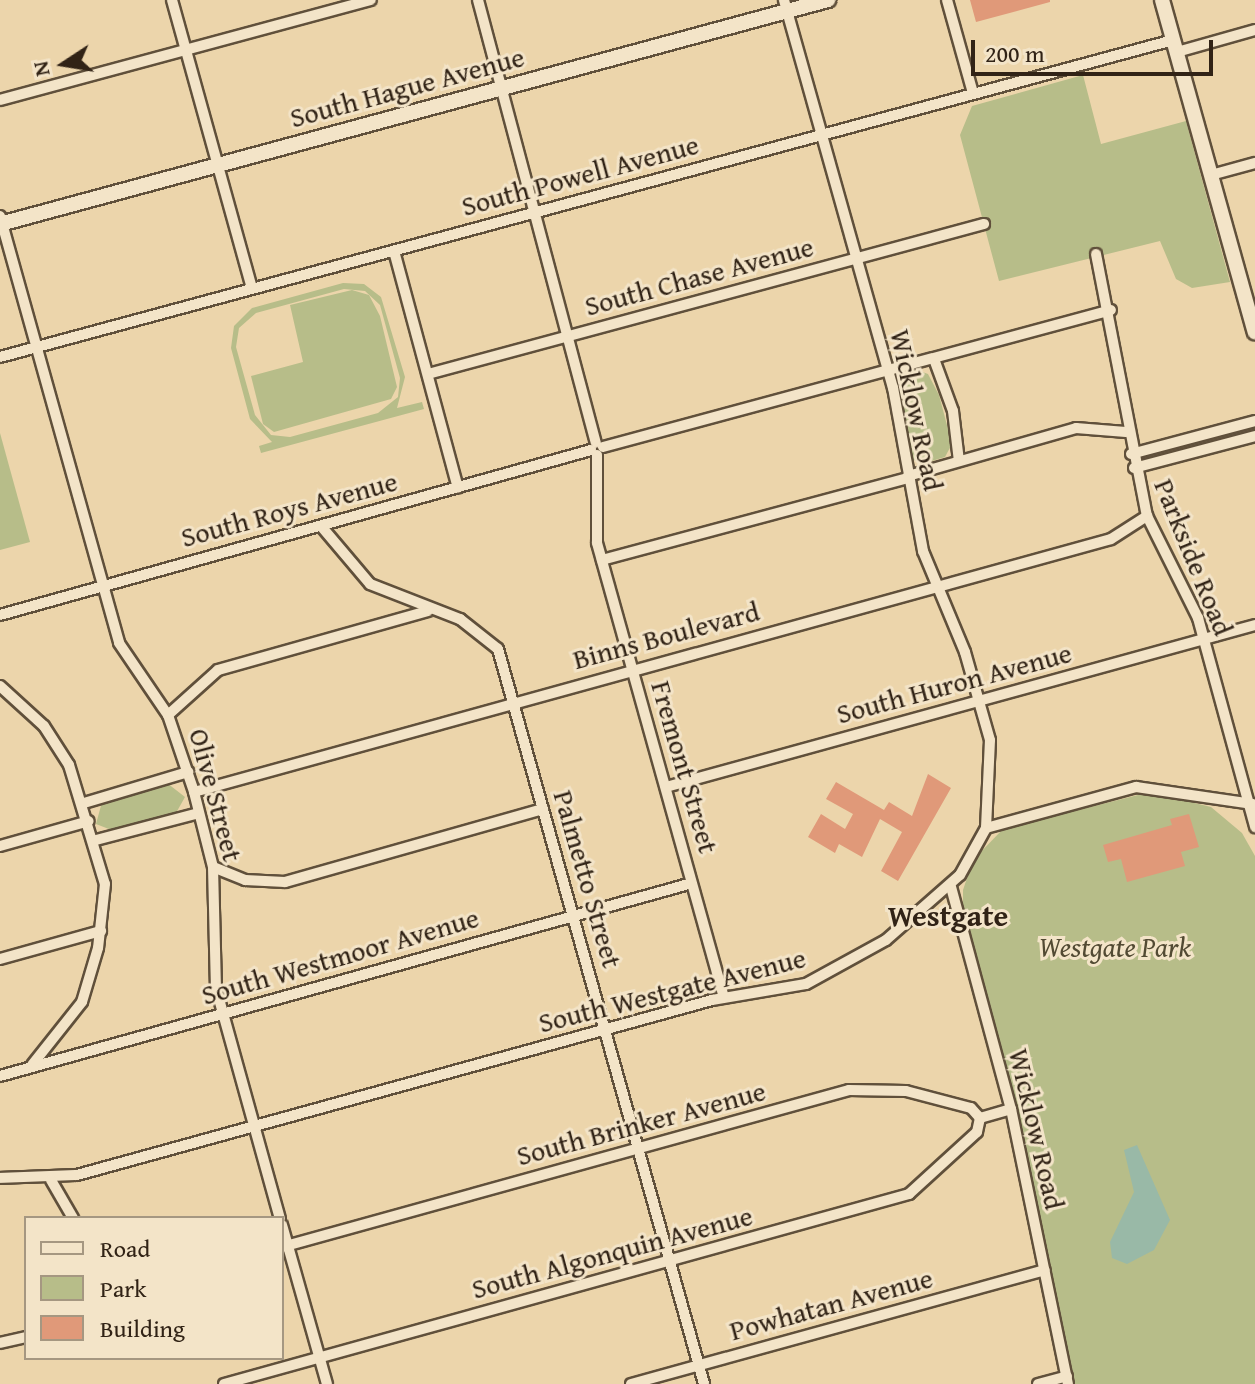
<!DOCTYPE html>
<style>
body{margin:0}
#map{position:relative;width:1255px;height:1384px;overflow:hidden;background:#ecd5ab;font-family:"Gentium Book Plus",serif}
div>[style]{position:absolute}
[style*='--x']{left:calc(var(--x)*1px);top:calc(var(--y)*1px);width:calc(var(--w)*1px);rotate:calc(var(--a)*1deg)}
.green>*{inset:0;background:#b7bd89}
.water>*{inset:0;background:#99b9a7}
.building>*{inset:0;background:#e09979}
.roads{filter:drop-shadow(2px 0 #60503b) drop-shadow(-2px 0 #60503b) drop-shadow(0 2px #60503b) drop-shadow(0 -2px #60503b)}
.minor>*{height:10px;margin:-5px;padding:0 5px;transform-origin:5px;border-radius:5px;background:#f3e4c8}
.secondary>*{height:14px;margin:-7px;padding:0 7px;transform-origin:7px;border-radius:7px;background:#f3e4c8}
span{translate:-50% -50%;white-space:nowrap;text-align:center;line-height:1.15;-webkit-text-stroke:6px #f3e4c8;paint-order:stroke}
.street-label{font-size:28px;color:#312316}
.park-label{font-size:28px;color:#524a33;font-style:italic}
.neighbourhood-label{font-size:30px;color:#312316;font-weight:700}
.legend{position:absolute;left:24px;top:1216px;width:260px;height:144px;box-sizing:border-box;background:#f3e4c8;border:2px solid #a59781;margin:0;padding:10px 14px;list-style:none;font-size:24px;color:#312316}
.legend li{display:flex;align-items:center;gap:16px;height:40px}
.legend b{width:40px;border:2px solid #a59781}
.north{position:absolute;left:24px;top:24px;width:80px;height:80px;-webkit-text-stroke:6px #f3e4c8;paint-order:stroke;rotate:258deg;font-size:22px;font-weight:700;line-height:32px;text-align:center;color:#312316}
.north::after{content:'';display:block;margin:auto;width:28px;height:36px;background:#312316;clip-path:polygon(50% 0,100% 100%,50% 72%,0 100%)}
.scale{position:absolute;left:971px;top:40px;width:242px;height:36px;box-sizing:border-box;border:4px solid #312316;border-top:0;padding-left:10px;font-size:24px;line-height:28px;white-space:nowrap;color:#312316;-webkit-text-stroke:6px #f3e4c8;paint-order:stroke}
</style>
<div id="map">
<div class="green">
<i style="clip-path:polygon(1083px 75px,1101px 144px,1186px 121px,1230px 282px,1192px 288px,1176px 279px,1160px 241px,999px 281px,960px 135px,972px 106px)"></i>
<i style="clip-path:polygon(evenodd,343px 283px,364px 284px,381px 297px,405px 377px,397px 408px,422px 402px,424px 409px,261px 453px,259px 446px,272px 442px,250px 419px,231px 348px,234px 326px,252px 308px,343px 283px,344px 289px,365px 291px,380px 305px,400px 378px,398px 397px,378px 413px,290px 437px,271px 435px,255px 415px,236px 347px,239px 328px,256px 313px,344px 289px)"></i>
<i style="clip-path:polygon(352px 290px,369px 295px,380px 316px,397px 387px,391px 399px,274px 432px,263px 424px,251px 376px,303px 362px,290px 305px)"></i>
<i style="clip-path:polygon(917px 370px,928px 374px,939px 395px,952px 444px,945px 457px,922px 464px,910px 458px,895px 384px,901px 374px)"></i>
<i style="clip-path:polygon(0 433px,30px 542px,0 550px)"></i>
<i style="clip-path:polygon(167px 783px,185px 797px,176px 813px,114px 831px,96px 824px,102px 802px)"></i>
<i style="clip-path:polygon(1150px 792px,1211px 807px,1242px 833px,1255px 856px,1255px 1384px,1072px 1384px,963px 916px,963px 890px,973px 860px,1003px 829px)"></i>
</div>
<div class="water">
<i style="clip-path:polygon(1137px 1145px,1170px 1220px,1154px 1250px,1127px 1264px,1112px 1258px,1110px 1242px,1134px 1192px,1124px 1150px)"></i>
</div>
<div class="building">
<i style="clip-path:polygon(970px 0,1050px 0,1050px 2px,976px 22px)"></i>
<i style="clip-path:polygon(928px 774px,951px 788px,898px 881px,881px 871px,902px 832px,880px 819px,862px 857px,839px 844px,835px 853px,808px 837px,821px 814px,845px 829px,853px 814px,826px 799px,836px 782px,884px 810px,889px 802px,912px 816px)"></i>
<i style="clip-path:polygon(1189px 814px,1199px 847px,1181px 852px,1185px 866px,1127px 882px,1121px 859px,1108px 862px,1103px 845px,1172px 825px,1170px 819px)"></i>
</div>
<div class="roads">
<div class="minor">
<i style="--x:172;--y:0;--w:299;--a:74.5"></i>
<i style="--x:478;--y:0;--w:458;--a:75.1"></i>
<i style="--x:947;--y:0;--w:97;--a:74.4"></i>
<i style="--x:1177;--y:52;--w:81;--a:-15.8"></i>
<i style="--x:0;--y:100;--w:384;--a:-15.1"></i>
<i style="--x:1211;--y:175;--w:46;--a:-15.3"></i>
<i style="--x:0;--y:216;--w:443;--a:74.4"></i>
<i style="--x:119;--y:643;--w:87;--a:55.8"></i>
<i style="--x:168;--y:715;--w:81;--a:71.3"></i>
<i style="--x:194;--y:792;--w:77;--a:75.8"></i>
<i style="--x:213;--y:867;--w:121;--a:88.6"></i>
<i style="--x:216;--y:988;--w:239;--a:74.5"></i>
<i style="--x:394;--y:251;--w:245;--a:74.9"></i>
<i style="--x:1096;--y:254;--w:267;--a:79"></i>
<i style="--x:1147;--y:516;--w:114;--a:63.4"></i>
<i style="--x:1198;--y:618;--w:217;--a:74.7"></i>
<i style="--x:0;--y:357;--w:1215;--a:-15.12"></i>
<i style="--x:934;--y:359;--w:55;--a:69.9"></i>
<i style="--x:953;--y:411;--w:50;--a:83.2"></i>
<i style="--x:428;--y:374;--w:576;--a:-15.1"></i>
<i style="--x:603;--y:447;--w:526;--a:-15.09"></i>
<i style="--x:1131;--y:454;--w:128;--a:-14.9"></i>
<i style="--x:597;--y:455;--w:88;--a:90"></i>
<i style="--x:597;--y:543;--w:471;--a:74.4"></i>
<i style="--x:1134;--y:468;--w:125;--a:-14.8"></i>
<i style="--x:908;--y:476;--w:175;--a:-15.9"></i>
<i style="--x:1076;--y:428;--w:50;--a:4.6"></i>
<i style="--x:321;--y:526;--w:76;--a:49.8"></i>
<i style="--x:370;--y:584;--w:97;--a:21.3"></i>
<i style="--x:460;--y:619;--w:48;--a:38.3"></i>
<i style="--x:498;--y:649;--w:763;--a:74.34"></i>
<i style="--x:602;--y:560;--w:317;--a:-15"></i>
<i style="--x:0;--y:615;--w:614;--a:-15.6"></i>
<i style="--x:0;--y:686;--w:59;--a:42.3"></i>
<i style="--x:44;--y:726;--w:46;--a:57.3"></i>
<i style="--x:69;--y:765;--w:124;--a:73.2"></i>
<i style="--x:105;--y:884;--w:64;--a:96.2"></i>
<i style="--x:98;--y:948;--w:56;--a:106.5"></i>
<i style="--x:82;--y:1002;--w:80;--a:128.4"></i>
<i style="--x:168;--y:715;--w:67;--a:-42"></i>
<i style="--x:218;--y:670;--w:218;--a:-15.7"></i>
<i style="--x:666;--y:787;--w:611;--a:-15.38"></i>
<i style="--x:194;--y:792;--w:951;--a:-15.42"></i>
<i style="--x:1111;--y:539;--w:43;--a:-32.6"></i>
<i style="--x:84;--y:803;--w:109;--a:-16.6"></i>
<i style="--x:986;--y:828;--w:156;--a:-15.3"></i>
<i style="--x:1136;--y:787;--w:118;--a:8.3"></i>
<i style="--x:96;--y:840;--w:106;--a:-14.7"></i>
<i style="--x:0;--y:846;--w:92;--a:-15.7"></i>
<i style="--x:213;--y:867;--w:35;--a:22"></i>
<i style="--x:245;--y:880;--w:40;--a:2.9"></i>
<i style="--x:285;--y:882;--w:268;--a:-15.8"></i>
<i style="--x:951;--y:887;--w:230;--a:74.9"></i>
<i style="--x:1011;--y:1109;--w:281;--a:78.3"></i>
<i style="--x:0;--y:959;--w:105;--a:-15.5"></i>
<i style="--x:0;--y:1076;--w:718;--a:-15.58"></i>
<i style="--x:980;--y:1118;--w:32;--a:-16"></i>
<i style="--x:0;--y:1178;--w:77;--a:-2.2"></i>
<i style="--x:77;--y:1175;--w:659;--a:-15.41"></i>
<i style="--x:712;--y:1000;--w:95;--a:-9.7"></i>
<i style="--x:806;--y:984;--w:91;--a:-28.8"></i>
<i style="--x:886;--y:940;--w:98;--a:-41.3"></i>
<i style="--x:960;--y:875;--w:54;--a:-61"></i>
<i style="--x:986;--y:828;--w:88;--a:-87.4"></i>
<i style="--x:990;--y:740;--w:91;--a:-105.9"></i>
<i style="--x:965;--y:652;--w:109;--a:-112.6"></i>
<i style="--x:923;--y:551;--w:166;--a:-100.4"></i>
<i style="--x:893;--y:388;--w:403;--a:-105.7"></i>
<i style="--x:51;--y:1180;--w:44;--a:59.9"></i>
<i style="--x:282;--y:1225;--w:165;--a:74.2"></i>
<i style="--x:282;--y:1247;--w:588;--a:-15.48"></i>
<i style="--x:849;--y:1090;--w:57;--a:1"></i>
<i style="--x:906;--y:1091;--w:67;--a:14.7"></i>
<i style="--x:971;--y:1108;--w:13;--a:48"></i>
<i style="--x:0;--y:1343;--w:27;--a:-13"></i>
<i style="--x:224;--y:1384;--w:711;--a:-15.5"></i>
<i style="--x:909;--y:1194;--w:92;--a:-42.4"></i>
<i style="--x:977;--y:1132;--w:14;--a:-78"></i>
<i style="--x:631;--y:1384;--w:429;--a:-15.4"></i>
<i style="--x:1038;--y:1384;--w:30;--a:-15"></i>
</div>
<div class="secondary">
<i style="--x:1162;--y:0;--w:345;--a:74.4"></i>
<i style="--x:0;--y:224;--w:858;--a:-15.14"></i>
</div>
</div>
<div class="street-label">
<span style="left:407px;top:87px;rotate:-15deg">South Hague Avenue</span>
<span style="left:580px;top:175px;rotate:-15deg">South Powell Avenue</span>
<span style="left:699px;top:276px;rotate:-15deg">South Chase Avenue</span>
<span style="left:917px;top:410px;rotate:78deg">Wicklow Road</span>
<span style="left:289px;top:509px;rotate:-15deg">South Roys Avenue</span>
<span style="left:1194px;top:557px;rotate:68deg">Parkside Road</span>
<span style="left:666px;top:635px;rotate:-15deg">Binns Boulevard</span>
<span style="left:954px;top:683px;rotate:-15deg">South Huron Avenue</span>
<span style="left:685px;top:767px;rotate:74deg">Fremont Street</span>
<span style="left:216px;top:795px;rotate:75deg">Olive Street</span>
<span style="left:588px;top:879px;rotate:74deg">Palmetto Street</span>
<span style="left:340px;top:956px;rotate:-16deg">South Westmoor Avenue</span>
<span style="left:672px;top:990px;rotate:-14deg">South Westgate Avenue</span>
<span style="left:641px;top:1123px;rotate:-15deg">South Brinker Avenue</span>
<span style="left:1037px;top:1129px;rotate:77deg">Wicklow Road</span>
<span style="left:612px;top:1252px;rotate:-15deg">South Algonquin Avenue</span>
<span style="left:831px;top:1304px;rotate:-15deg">Powhatan Avenue</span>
</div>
<div class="park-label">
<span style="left:1115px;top:947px">Westgate Park</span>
</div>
<div class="neighbourhood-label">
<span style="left:948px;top:915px">Westgate</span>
</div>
<ul class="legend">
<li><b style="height:10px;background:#f3e4c8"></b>Road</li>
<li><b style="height:22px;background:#b7bd89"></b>Park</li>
<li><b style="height:22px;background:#e09979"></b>Building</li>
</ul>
<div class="north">N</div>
<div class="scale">200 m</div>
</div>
